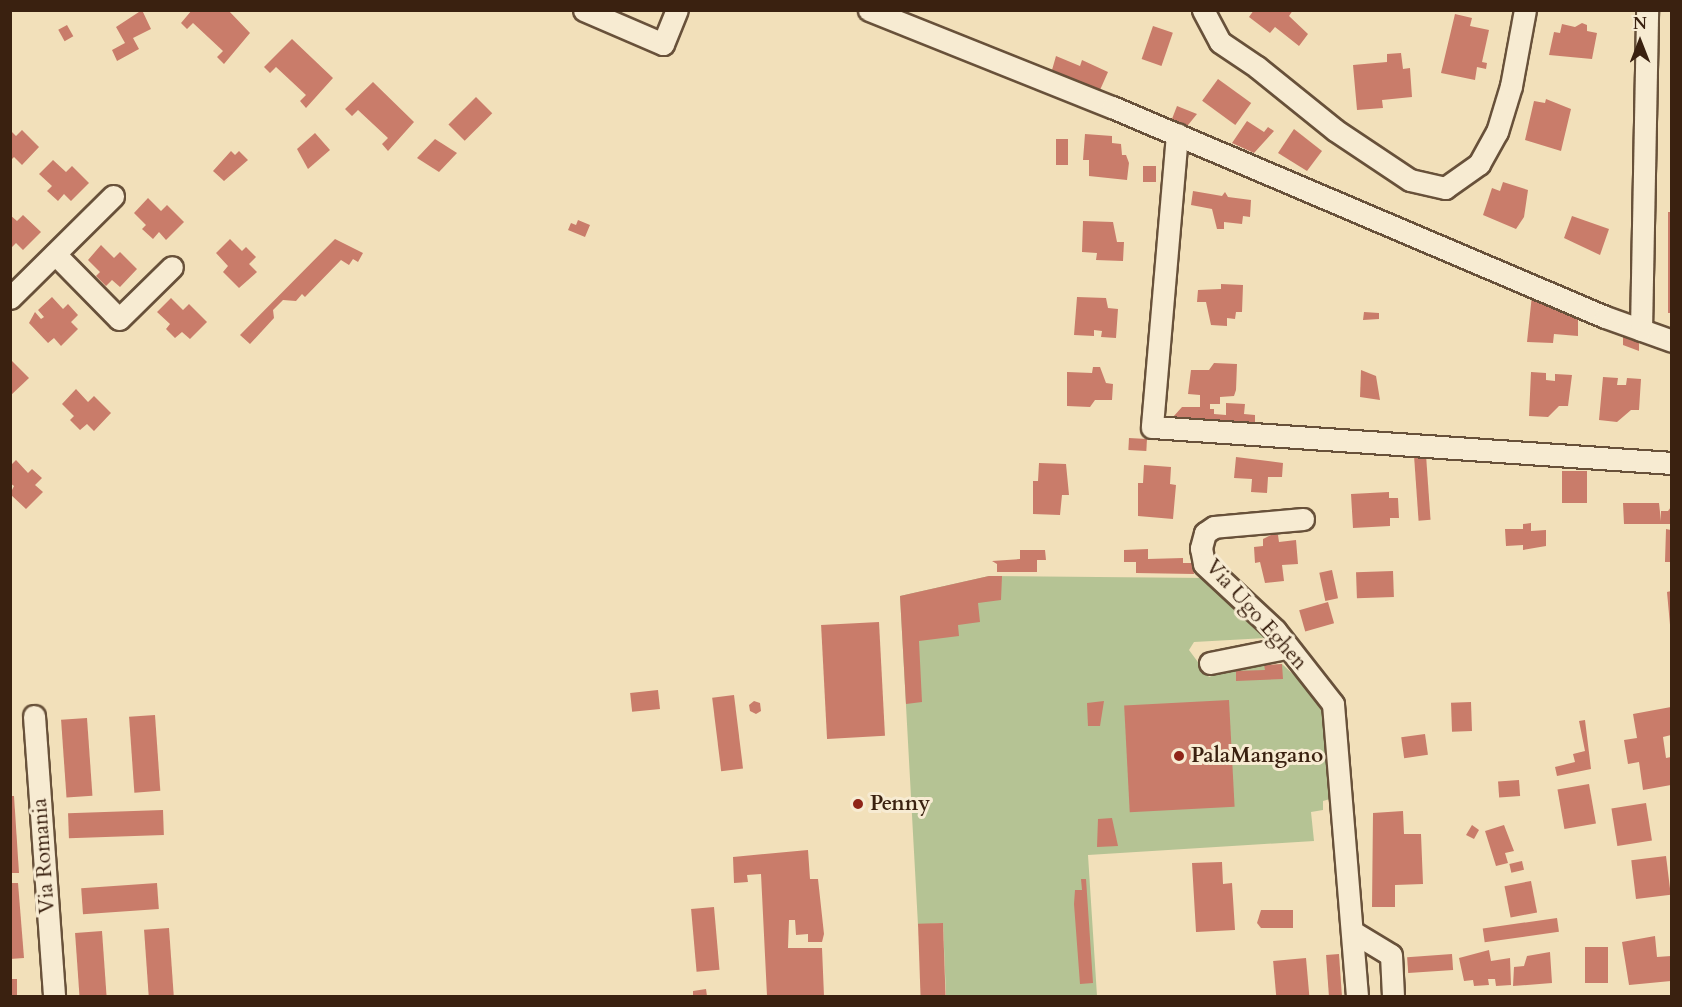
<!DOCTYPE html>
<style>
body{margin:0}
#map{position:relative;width:1682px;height:1007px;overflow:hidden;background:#f2e0ba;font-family:Cardo,serif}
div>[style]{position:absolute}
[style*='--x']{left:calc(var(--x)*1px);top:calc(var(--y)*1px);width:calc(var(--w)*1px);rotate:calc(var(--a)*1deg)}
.green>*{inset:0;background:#b5c394}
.building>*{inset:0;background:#c97c6a;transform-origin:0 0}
.roads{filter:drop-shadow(2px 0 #68513a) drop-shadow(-2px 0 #68513a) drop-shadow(0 2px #68513a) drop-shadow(0 -2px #68513a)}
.minor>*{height:21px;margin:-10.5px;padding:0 10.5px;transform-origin:10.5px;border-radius:10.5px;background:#f7ebd2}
.dots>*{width:16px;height:16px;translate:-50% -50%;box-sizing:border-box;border:3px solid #f7ebd2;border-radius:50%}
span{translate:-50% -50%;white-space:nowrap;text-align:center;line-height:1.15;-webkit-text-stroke:6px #f7ebd2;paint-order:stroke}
.street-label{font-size:21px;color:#3a2110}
.poi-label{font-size:21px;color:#3a2110;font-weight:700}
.left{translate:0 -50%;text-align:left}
.frame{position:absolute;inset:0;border:12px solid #3a2110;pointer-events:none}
.north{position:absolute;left:1610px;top:12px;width:60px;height:60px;-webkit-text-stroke:4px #f7ebd2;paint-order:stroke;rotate:0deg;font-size:16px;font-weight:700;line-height:24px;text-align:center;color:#3a2110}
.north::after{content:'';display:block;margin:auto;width:21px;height:27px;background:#3a2110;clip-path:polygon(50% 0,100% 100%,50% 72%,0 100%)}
</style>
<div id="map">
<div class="green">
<i style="clip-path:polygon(989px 576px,1207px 578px,1269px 631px,1266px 638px,1194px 642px,1189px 650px,1209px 677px,1229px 669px,1282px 664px,1315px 695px,1328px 719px,1330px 799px,1323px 801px,1323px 810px,1311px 812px,1314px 841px,1088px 855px,1097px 996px,946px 996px,943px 923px,918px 925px,900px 596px)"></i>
</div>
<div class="building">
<i style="clip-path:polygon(142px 10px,151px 29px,133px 38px,139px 49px,117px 61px,112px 50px,125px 43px,116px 27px)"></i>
<i style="clip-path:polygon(192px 10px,228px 10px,250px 33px,224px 64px,217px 57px,223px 51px,193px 23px,187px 29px,181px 23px)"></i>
<i style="clip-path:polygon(1254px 10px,1293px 10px,1289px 16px,1308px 34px,1299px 46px,1275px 27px,1270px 33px,1249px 17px)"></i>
<i style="clip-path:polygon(1455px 14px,1472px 18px,1470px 26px,1489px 30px,1482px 62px,1487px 63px,1486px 69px,1477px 67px,1475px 80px,1441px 73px)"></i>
<i style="clip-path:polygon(1582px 23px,1587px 25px,1587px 31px,1597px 33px,1592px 59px,1549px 55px,1554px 32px,1560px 33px,1562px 24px,1575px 27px)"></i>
<i style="left:67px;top:25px;width:13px;height:10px;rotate:61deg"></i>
<i style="left:1153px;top:26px;width:21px;height:35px;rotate:19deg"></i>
<i style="clip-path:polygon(292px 39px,333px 78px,306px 108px,300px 101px,306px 95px,276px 67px,270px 73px,264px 67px)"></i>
<i style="clip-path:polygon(1401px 53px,1403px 69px,1410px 68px,1412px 97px,1382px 100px,1383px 108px,1357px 110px,1353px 65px,1387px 62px,1387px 54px)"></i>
<i style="clip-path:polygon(1056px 56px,1080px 66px,1082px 60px,1108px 72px,1100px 90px,1052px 70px)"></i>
<i style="left:1218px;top:79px;width:41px;height:27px;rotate:36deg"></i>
<i style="clip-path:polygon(373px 82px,414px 122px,388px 151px,382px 144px,388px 138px,358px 110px,352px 116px,345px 109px)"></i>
<i style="left:476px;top:97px;width:23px;height:39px;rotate:45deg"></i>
<i style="clip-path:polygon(1546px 99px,1571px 109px,1561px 151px,1525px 140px,1534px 101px,1545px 103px)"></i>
<i style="clip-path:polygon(1177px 106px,1197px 114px,1184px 130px,1170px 124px)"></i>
<i style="clip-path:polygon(1247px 121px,1264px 132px,1268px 127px,1274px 131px,1254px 153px,1232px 143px)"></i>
<i style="clip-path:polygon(1294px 129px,1322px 151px,1307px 171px,1278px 153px)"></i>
<i style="clip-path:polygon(10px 130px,16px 136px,22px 130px,39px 147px,22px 165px,14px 157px,10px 161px)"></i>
<i style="clip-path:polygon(315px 133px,330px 150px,308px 169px,297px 149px)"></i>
<i style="clip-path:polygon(1085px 134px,1112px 136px,1112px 143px,1121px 144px,1122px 155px,1126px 155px,1129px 163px,1127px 180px,1089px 176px,1089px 160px,1083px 160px)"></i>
<i style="clip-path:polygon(435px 139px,457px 153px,439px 172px,417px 158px)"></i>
<i style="left:1056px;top:139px;width:12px;height:26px"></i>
<i style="clip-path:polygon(231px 151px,235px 155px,239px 151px,248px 160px,224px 181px,213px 171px)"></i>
<i style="clip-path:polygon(53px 160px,66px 172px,72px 166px,89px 183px,71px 201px,64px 194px,58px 201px,47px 191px,52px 186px,39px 174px)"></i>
<i style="left:1143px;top:166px;width:13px;height:16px"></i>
<i style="clip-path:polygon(1503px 182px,1528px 190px,1524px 217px,1516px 229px,1483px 215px,1492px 188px,1500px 191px)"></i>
<i style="clip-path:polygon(1193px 191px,1222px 196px,1225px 192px,1228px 197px,1251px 200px,1250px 217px,1243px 216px,1242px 224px,1224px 222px,1224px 229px,1217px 229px,1212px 209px,1191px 205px)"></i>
<i style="clip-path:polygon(148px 198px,161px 211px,167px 205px,184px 222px,166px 240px,159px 232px,153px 239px,142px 229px,146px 225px,134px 213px)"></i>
<i style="left:1668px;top:212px;width:3px;height:101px"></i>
<i style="clip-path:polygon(10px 215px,17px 221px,23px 215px,41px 232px,23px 250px,16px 243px,10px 249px)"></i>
<i style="clip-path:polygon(1572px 216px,1609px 229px,1600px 255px,1564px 238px)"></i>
<i style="clip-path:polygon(578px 220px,590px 225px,585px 237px,568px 230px,571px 223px,576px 225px)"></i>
<i style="clip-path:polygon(1083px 221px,1113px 222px,1117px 242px,1124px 242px,1123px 261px,1096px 260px,1097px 253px,1082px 252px)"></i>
<i style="clip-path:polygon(230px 239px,242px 251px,246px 247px,256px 257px,249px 264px,257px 272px,239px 288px,223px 272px,228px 266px,216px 253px)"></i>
<i style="clip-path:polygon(335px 239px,363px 253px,358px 262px,353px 259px,349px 265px,341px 260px,305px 297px,302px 294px,296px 301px,283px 300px,273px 310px,274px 318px,250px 344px,240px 335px)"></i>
<i style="clip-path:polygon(101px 245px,114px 258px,120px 252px,137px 269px,120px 287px,112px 280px,106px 286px,96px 276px,100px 272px,88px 260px)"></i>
<i style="clip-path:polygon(1221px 284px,1243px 285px,1242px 312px,1236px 312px,1235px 319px,1227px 318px,1227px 326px,1211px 325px,1206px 302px,1197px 302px,1198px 290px,1221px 289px)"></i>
<i style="clip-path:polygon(1532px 295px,1578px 315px,1578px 336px,1554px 334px,1553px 343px,1527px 342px)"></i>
<i style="clip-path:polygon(52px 297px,63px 309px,68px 304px,78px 315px,71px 322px,78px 329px,61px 346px,54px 338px,48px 343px,29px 323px,35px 312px,41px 319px,44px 317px,38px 310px)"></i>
<i style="clip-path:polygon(1077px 297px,1106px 298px,1108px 308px,1118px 309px,1116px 338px,1101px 337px,1102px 331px,1094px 330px,1094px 336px,1074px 335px)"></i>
<i style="clip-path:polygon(171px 298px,183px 310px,189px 304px,207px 322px,190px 339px,182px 332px,175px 338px,166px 329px,170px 324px,157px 312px)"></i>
<i style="clip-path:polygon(1364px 312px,1379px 313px,1379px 319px,1363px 320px)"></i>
<i style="clip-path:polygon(1623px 332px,1639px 339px,1639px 351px,1623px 345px)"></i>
<i style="clip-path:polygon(10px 359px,29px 378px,10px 396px)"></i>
<i style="clip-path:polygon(1214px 363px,1237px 364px,1236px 390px,1234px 396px,1220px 397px,1220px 404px,1210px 404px,1210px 409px,1214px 409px,1214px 414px,1226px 415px,1226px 403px,1245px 404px,1244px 414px,1255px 415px,1255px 430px,1173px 425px,1173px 417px,1182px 407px,1200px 407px,1200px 395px,1188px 394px,1191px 370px,1209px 370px)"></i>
<i style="clip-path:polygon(1093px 367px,1100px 367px,1106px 383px,1113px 384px,1112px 400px,1095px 400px,1090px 407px,1067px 406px,1067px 372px,1092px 373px)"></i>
<i style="clip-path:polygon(1361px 370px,1376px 376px,1380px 400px,1360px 397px)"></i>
<i style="clip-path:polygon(1531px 372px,1546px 373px,1546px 380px,1555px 381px,1555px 374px,1572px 375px,1568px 406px,1559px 406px,1548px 417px,1529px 416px)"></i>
<i style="clip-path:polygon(1603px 377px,1618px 378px,1617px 385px,1626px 385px,1627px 378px,1641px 379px,1639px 410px,1631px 410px,1617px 422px,1599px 420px)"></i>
<i style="clip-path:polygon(76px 389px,88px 402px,94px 396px,111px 413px,94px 431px,87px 424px,80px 430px,70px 420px,74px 416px,62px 404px)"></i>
<i style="left:1129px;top:438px;width:18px;height:12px;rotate:3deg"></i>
<i style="left:1426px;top:455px;width:65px;height:12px;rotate:86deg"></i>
<i style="clip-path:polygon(1236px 457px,1283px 463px,1282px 477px,1268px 477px,1267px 493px,1251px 492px,1252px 479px,1234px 478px)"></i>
<i style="clip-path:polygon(16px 460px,28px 473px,32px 469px,42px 478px,35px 485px,43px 492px,26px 509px,10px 494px,14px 486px,10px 483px,10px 466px)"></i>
<i style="clip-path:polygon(1039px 463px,1066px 464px,1069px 495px,1062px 495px,1060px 515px,1033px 514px,1033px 481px,1038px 481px)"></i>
<i style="clip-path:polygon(1144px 465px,1171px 467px,1170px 484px,1176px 485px,1173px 519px,1138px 516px,1138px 483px,1143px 483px)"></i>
<i style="left:1562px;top:471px;width:25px;height:32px"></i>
<i style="clip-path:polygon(1389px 492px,1389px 498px,1398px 498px,1399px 518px,1390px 518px,1390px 526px,1353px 528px,1351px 494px)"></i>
<i style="clip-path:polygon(1623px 503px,1659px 503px,1661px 521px,1661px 511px,1668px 511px,1671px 507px,1671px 524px,1624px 524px)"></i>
<i style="clip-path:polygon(1531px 523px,1531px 531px,1546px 530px,1546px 546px,1523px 550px,1523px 545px,1506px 546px,1505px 529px,1523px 529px,1523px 524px)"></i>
<i style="clip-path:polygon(1666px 529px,1671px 530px,1671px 562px,1665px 562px)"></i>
<i style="clip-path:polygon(1271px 535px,1278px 535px,1279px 542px,1296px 540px,1298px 564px,1282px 565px,1284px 581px,1265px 583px,1260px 562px,1255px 563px,1254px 547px,1263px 546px,1263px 539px)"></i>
<i style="clip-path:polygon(1148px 549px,1148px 559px,1183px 558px,1183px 563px,1193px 563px,1194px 574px,1136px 573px,1136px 562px,1124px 562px,1124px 550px)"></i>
<i style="clip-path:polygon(1020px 550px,1045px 550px,1046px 560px,1037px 560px,1037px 572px,997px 572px,997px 564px,992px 561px,1020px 559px)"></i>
<i style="left:1332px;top:570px;width:29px;height:13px;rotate:78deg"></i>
<i style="left:1393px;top:571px;width:26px;height:37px;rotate:88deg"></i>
<i style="clip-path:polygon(989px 576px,1002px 576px,1001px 600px,978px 603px,980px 622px,958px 625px,959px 636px,919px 641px,922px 702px,906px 704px,900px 596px)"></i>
<i style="clip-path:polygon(1671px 591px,1671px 625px,1670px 625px,1667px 592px)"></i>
<i style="left:1328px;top:602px;width:22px;height:30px;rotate:74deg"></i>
<i style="left:879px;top:622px;width:114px;height:58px;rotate:87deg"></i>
<i style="clip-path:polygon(1282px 664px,1283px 679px,1236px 681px,1236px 671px,1265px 670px,1264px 665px)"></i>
<i style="left:658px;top:690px;width:19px;height:28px;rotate:84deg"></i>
<i style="left:734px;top:695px;width:74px;height:22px;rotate:83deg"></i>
<i style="left:1229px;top:700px;width:107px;height:105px;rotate:87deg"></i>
<i style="clip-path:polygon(754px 701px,760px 703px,761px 711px,756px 714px,750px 711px,749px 705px)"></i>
<i style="clip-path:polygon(1104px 701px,1100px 726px,1088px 726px,1087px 703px)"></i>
<i style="left:1471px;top:702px;width:29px;height:20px;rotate:88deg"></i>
<i style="clip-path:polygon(1671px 707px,1671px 735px,1663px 737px,1666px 758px,1671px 757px,1671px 785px,1643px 790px,1639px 762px,1628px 764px,1624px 740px,1637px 738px,1633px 714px)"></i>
<i style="left:155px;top:715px;width:76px;height:26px;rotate:86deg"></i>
<i style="left:87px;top:718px;width:78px;height:26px;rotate:86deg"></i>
<i style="clip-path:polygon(1585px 720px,1591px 769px,1557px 776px,1555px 767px,1575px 762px,1573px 754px,1585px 751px,1579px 721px)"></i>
<i style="left:1425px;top:734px;width:21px;height:24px;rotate:82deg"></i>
<i style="left:1519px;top:780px;width:16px;height:21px;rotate:86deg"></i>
<i style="left:1589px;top:784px;width:40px;height:32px;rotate:80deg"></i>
<i style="clip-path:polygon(10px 796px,14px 796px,19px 873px,10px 873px)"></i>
<i style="left:1646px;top:803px;width:38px;height:35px;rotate:81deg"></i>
<i style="left:163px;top:810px;width:25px;height:95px;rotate:88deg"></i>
<i style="clip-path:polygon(1403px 811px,1404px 834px,1421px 834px,1423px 884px,1395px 885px,1395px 907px,1372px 907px,1373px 813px)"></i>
<i style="clip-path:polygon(1112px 818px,1118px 846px,1097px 847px,1098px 819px)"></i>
<i style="clip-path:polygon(1472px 825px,1479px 830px,1474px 839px,1466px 835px)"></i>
<i style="clip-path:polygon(1504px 825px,1514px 851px,1505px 853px,1508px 863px,1496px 866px,1485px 831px)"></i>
<i style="clip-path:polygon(808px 850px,810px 879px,818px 879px,824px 934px,822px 942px,808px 942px,808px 934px,796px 935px,795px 920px,789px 920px,788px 948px,822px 948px,824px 996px,767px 996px,761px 874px,747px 875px,748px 882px,734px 883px,733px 857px)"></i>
<i style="left:1666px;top:856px;width:39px;height:35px;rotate:83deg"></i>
<i style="left:1522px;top:861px;width:9px;height:13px;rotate:77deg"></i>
<i style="clip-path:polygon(1222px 862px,1223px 884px,1232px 883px,1235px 930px,1196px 932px,1192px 863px)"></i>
<i style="clip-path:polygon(1081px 879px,1086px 879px,1093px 983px,1080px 984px,1074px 904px,1075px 890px,1082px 890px)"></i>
<i style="left:1531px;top:881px;width:32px;height:27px;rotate:79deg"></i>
<i style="clip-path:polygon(10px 883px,18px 883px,24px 958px,10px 959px)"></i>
<i style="left:157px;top:883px;width:26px;height:76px;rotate:86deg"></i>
<i style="left:714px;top:907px;width:63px;height:23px;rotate:85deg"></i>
<i style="clip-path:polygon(1261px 910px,1293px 910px,1293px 928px,1261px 928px,1257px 923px)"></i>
<i style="left:1557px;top:918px;width:14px;height:75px;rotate:82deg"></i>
<i style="left:943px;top:923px;width:73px;height:25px;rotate:88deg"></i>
<i style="left:169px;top:928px;width:68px;height:25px;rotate:86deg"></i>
<i style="left:102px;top:931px;width:65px;height:27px;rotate:86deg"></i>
<i style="clip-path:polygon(1655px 936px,1657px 957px,1671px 956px,1671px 981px,1629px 985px,1622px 942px)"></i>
<i style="left:1585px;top:947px;width:23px;height:36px"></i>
<i style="clip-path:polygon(1489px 950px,1491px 961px,1510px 958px,1511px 985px,1496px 986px,1495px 979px,1488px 979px,1489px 985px,1474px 986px,1473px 980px,1464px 981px,1459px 958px)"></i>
<i style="clip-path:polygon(1550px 952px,1552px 983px,1513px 986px,1514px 967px,1524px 966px,1527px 956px)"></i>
<i style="left:1339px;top:954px;width:41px;height:13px;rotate:86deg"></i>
<i style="left:1452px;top:954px;width:16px;height:45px;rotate:86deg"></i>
<i style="left:1306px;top:958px;width:38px;height:33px;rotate:85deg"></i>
<i style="left:10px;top:979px;width:7px;height:17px"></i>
<i style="clip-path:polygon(706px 989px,707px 996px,693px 996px,693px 991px)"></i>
</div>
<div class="roads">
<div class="minor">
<i style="--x:584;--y:10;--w:86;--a:23.3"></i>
<i style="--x:663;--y:44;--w:37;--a:-68"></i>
<i style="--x:869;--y:10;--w:262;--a:21.8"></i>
<i style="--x:1112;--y:107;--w:536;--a:23.07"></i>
<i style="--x:1605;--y:317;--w:71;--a:19.7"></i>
<i style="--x:1203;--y:10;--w:36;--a:62"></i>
<i style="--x:1220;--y:42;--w:45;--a:34"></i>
<i style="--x:1257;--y:67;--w:100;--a:38.9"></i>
<i style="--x:1335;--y:130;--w:90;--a:33.7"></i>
<i style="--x:1410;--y:180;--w:36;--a:13"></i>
<i style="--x:1445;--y:188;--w:42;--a:-35.2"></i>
<i style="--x:1479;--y:164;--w:37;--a:-61"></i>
<i style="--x:1497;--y:132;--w:48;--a:-73.1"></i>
<i style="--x:1511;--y:86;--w:77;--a:-79.6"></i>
<i style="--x:1177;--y:134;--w:294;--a:94.9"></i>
<i style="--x:1152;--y:427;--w:521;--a:3.96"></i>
<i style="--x:55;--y:254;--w:91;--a:45.4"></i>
<i style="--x:119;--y:319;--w:74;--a:-44.5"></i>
<i style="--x:10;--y:298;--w:145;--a:-44.7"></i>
<i style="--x:1641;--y:330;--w:320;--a:-88.9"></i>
<i style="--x:1303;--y:519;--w:89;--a:174.9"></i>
<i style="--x:1214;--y:527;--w:11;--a:146"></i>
<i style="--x:1205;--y:533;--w:16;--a:105"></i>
<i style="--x:1201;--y:548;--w:16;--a:79"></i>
<i style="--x:1204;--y:564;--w:97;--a:42.9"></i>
<i style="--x:1275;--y:630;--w:94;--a:51.9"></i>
<i style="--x:1333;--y:704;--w:293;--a:85.3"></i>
<i style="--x:1210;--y:663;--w:76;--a:-11.3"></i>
<i style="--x:34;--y:716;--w:281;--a:85.9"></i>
<i style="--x:1353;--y:932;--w:44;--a:31.2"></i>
<i style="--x:1391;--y:955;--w:41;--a:87.2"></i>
</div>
</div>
<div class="dots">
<i style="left:1179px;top:756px;background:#8f2418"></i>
<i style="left:858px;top:804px;background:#8f2418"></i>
</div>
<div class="street-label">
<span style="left:1256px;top:615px;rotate:48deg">Via Ugo Eghen</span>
<span style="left:44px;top:856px;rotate:-94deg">Via Romania</span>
</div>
<div class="poi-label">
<span class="left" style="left:1191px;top:756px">PalaMangano</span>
<span class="left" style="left:870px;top:804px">Penny</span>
</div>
<div class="frame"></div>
<div class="north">N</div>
</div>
